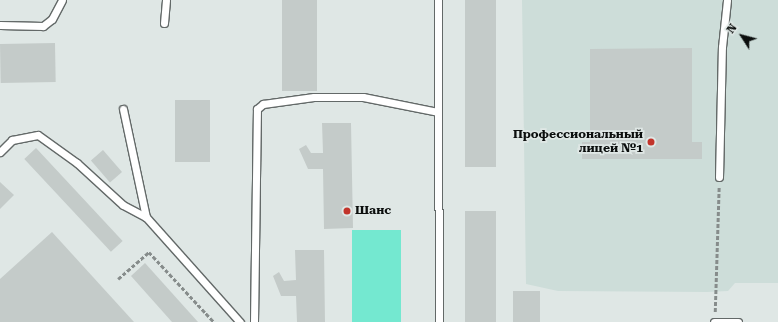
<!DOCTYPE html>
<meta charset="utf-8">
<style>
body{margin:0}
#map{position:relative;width:778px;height:322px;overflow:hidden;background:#dfe7e5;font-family:"Roboto Serif",serif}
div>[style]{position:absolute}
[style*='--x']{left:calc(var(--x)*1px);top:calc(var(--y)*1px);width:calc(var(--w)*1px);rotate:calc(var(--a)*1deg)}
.built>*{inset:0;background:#cdddd9}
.green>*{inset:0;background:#74e8d0;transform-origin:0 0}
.building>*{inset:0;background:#c4cbc9;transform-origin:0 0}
.path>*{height:2.5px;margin-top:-1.25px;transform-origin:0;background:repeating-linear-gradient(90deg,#868c8b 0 4px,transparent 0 6px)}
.roads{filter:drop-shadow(1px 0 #636968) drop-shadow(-1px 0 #636968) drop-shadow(0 1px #636968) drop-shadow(0 -1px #636968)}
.service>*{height:7px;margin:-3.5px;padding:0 3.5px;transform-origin:3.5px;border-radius:3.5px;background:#fff}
.dots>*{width:11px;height:11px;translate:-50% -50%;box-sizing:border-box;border:2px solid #dfe7e5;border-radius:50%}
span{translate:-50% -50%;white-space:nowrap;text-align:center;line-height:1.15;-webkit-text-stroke:3.5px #dfe7e5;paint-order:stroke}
.poi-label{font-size:12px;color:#0b0e0d;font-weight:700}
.right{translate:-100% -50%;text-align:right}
.left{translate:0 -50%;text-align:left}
.north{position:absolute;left:722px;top:16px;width:40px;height:40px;-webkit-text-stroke:3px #dfe7e5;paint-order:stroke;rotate:306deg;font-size:11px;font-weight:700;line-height:16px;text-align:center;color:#0b0e0d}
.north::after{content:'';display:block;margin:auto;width:14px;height:18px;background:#0b0e0d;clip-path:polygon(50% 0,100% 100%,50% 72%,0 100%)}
</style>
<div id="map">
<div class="built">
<i style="clip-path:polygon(522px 0,778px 0,778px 283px,735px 283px,728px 291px,707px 292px,558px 291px,526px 284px)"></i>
</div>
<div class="green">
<i style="left:352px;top:230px;width:49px;height:92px"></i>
</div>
<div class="building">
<i style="left:282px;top:0;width:35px;height:91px"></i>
<i style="left:465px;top:0;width:31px;height:167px"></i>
<i style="left:55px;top:43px;width:39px;height:55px;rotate:89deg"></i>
<i style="clip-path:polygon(692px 48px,692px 142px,702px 142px,702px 159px,582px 159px,582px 142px,590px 142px,590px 49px)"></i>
<i style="left:175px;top:100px;width:35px;height:62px"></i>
<i style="clip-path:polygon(322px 123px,351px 123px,353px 228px,324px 229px,323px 169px,308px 169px,299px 149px,306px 145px,311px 153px,323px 153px)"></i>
<i style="left:36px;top:148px;width:127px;height:16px;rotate:47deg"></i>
<i style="left:103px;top:150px;width:29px;height:16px;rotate:49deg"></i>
<i style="clip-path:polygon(0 182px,14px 195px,0 209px)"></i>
<i style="left:465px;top:211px;width:31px;height:111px"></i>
<i style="clip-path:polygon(52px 232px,134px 322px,0 322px,0 279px)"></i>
<i style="clip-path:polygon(295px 250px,324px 250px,325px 322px,297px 322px,296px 296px,281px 296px,273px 276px,279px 272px,284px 281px,296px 280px)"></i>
<i style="clip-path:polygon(145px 263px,198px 322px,172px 322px,131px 276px)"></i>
<i style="left:540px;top:291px;width:31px;height:27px;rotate:90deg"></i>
</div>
<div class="path">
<i style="--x:118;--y:279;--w:41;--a:-41.1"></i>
<i style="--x:149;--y:252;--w:96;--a:47.1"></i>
<i style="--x:715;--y:312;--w:125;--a:-88.2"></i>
</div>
<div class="roads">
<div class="service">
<i style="--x:164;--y:23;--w:23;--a:-85"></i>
<i style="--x:0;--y:25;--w:43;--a:1.3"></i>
<i style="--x:43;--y:26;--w:11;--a:-38"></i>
<i style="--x:52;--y:19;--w:21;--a:-62"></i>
<i style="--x:123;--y:109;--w:110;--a:78"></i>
<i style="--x:146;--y:217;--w:141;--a:48.2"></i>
<i style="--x:438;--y:112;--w:210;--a:89.7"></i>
<i style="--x:0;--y:152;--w:17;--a:-45"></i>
<i style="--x:12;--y:140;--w:26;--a:-11"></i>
<i style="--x:38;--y:135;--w:48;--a:35.7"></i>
<i style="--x:77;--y:163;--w:62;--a:42.4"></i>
<i style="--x:123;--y:205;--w:26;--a:28"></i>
<i style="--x:719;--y:177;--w:130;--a:-88.7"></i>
<i style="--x:722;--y:47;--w:47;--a:-83.9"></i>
<i style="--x:254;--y:322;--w:213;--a:-89.2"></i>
<i style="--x:257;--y:109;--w:8;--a:-40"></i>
<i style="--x:263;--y:104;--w:51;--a:-7.8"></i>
<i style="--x:314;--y:97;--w:49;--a:0"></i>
<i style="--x:363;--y:97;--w:76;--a:11.3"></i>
<i style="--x:438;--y:112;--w:112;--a:-90"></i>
<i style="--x:714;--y:322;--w:24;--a:0"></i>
</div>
</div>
<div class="dots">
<i style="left:651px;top:142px;background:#c2342b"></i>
<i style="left:347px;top:211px;background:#c2342b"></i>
</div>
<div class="poi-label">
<span class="right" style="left:643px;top:142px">Профессиональный<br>лицей №1</span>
<span class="left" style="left:355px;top:211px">Шанс</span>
</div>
<div class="north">N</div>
</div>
